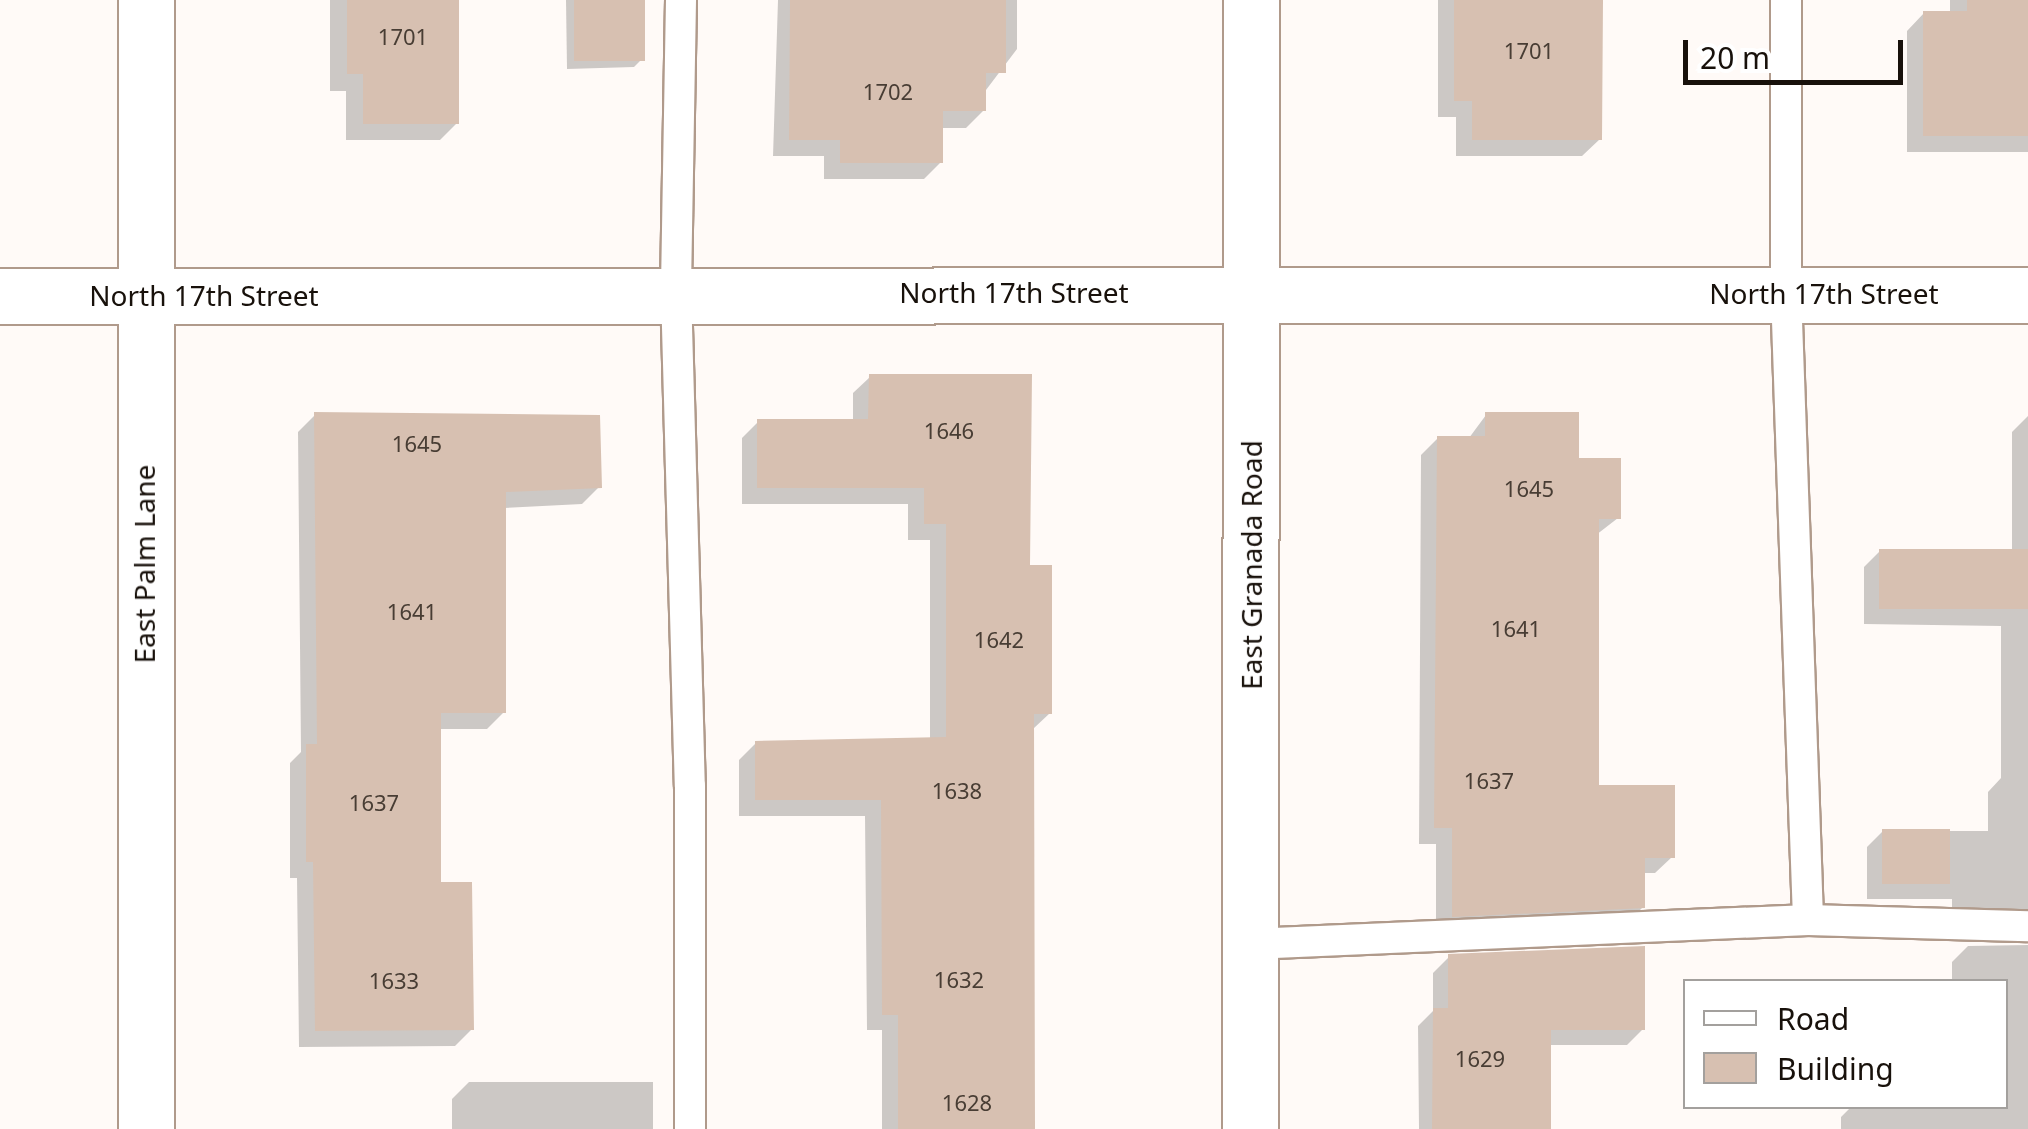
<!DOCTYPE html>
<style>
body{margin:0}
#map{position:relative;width:2028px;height:1129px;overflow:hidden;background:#fffaf7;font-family:"Noto Sans",sans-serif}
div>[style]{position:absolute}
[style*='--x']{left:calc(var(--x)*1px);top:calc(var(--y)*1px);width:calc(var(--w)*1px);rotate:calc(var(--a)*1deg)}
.shadow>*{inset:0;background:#0003}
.building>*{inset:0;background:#d7c0b1;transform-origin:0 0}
.roads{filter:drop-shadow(2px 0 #b09a8b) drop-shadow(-2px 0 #b09a8b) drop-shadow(0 2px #b09a8b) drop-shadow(0 -2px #b09a8b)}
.lane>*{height:30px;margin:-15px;padding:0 15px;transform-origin:15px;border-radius:15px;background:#fff}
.street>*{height:55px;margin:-27.5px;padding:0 27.5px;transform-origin:27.5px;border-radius:27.5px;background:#fff}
span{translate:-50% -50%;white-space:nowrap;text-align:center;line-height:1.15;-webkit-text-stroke:8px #fff;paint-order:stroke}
.number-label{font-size:22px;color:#483d34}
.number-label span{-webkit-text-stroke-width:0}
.street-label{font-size:28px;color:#18110b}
.legend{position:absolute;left:1683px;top:979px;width:325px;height:130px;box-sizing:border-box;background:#fff;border:2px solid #a3a09d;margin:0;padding:12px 18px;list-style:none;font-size:30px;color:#18110b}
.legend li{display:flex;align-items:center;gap:20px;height:50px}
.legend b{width:50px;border:2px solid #a3a09d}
.scale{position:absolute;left:1683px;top:40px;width:220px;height:45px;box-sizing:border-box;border:5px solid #18110b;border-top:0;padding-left:12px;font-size:30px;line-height:35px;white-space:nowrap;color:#18110b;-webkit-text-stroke:8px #fff;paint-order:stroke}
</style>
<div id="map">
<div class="shadow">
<i style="clip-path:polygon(330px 0,457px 0,457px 123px,440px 140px,346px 140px,346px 91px,330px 91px)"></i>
<i style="clip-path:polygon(566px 0,642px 0,643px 58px,634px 67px,567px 69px)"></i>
<i style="clip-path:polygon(778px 0,1017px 0,1017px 49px,986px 90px,984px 110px,966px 128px,941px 128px,941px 162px,924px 179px,824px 179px,824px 156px,773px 156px)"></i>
<i style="clip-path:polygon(1438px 0,1601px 0,1600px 139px,1582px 156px,1456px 156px,1456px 117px,1438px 117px)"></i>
<i style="clip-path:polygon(1950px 0,2028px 0,2028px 152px,1907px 152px,1907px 31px,1924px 13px,1950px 13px)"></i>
<i style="clip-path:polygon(870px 377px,1027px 568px,1050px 713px,1033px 729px,1033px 1129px,882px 1129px,882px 1030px,867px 1030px,865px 816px,739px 816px,739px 760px,756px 743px,930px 739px,930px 540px,908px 540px,908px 504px,742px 504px,742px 438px,758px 422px,853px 422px,853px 393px)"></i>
<i style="clip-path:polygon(315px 415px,599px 487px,582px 504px,504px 508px,504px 712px,487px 729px,439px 729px,439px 885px,472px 1029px,455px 1046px,299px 1047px,297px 878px,290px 878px,290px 763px,301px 752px,298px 432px)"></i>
<i style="clip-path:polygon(1486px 415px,1577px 461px,1618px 518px,1596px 535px,1596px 787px,1672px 857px,1655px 873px,1643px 873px,1643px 907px,1626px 924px,1436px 932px,1436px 844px,1419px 844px,1421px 455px,1438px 438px,1469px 438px)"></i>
<i style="clip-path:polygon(2028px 416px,2028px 933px,1952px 921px,1952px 899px,1867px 899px,1867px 847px,1883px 831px,1988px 831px,1988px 792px,2001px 778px,2001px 626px,1864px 624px,1864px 567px,1880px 551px,2012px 551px,2012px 432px)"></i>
<i style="clip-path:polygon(2028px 945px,2028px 1129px,1841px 1129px,1841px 1117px,1852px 1106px,2006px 1106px,2006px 982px,1952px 982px,1952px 962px,1968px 946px)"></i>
<i style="clip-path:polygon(1449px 957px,1643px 1029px,1627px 1045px,1548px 1045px,1548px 1129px,1419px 1129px,1418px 1026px,1433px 1011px,1433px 973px)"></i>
<i style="clip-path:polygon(469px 1082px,653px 1082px,653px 1129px,452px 1129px,452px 1099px)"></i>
</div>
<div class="building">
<i style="clip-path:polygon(347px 0,459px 0,459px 124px,363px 124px,363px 74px,347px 74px)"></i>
<i style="left:574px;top:0;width:71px;height:61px"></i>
<i style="clip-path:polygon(790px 0,1006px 0,1006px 73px,986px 73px,986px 111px,943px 111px,943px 163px,840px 163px,840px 140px,789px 140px)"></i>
<i style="clip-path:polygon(1454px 0,1603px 0,1602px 140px,1472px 140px,1472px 101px,1454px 101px)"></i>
<i style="clip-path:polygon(1967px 0,2028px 0,2028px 136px,1923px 136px,1923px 11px,1967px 11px)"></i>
<i style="clip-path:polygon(869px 374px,1032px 374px,1030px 565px,1052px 565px,1052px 714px,1034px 714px,1035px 1129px,898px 1129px,898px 1015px,882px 1015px,881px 800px,755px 800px,755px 741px,946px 737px,946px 524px,924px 524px,924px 488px,757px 488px,757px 419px,868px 419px)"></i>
<i style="clip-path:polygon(314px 412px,600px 415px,602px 488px,506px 492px,506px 713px,441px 713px,441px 882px,472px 882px,474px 1030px,315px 1031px,313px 862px,306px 862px,306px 744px,317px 744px)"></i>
<i style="clip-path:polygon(1485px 412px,1579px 412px,1579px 458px,1621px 458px,1621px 519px,1599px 519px,1599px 785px,1675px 785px,1675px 858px,1645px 858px,1645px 908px,1452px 917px,1452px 828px,1434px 828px,1437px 436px,1485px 436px)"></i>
<i style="left:1879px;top:549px;width:149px;height:60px"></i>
<i style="left:1882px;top:829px;width:68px;height:55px"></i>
<i style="clip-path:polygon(1645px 946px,1645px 1030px,1551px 1030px,1551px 1129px,1432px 1129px,1433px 1008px,1448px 1008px,1448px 954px)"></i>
</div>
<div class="roads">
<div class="lane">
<i style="--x:681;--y:0;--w:291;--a:91"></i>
<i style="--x:676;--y:291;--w:495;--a:88.4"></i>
<i style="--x:690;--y:786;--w:343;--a:90"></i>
<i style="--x:1786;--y:0;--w:292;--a:90"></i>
<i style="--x:1786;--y:292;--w:628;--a:87.99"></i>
<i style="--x:1251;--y:944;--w:558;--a:-2.47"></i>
<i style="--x:1808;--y:920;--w:220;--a:1.6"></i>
</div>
<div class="street">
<i style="--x:146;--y:0;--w:1129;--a:90"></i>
<i style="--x:0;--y:296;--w:2028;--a:-0.03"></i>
<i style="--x:1250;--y:1129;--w:1129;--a:-89.95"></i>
</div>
</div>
<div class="number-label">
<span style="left:403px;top:37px">1701</span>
<span style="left:1529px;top:51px">1701</span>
<span style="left:888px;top:92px">1702</span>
<span style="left:949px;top:431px">1646</span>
<span style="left:417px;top:444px">1645</span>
<span style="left:1529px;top:489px">1645</span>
<span style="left:412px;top:612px">1641</span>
<span style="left:1516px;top:629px">1641</span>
<span style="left:999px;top:640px">1642</span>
<span style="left:1489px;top:781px">1637</span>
<span style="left:957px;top:791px">1638</span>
<span style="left:374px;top:803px">1637</span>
<span style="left:959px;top:980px">1632</span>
<span style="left:394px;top:981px">1633</span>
<span style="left:1480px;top:1059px">1629</span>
<span style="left:967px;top:1103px">1628</span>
</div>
<div class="street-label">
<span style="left:1014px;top:292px">North 17th Street</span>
<span style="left:1824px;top:293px">North 17th Street</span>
<span style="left:204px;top:295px">North 17th Street</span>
<span style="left:144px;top:564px;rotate:-90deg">East Palm Lane</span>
<span style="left:1251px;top:565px;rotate:-90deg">East Granada Road</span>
</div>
<ul class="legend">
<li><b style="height:12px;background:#fff"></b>Road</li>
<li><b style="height:28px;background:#d7c0b1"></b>Building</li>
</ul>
<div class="scale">20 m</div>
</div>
